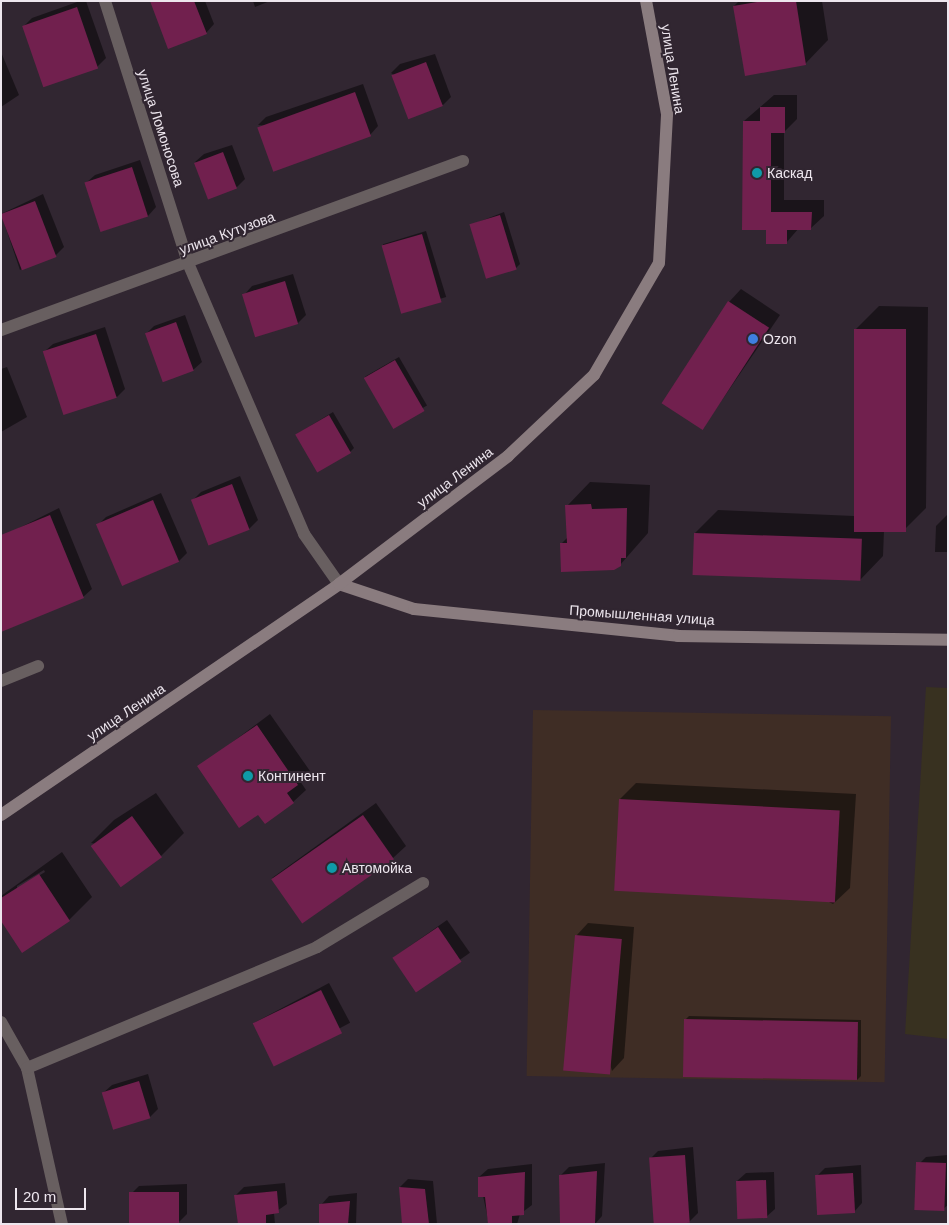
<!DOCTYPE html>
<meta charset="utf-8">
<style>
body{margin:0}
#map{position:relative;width:949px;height:1225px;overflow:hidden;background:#312631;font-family:Arial,sans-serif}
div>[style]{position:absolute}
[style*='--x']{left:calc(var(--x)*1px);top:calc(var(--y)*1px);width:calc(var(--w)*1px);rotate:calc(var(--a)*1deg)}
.commercial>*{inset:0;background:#383120}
.industrial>*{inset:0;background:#3f2d25;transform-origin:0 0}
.shadow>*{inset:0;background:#0007;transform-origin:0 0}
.building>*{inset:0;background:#71204e;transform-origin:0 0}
.street>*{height:12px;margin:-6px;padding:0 6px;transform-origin:6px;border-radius:6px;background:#685f60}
.secondary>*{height:12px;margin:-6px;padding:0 6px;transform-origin:6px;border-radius:6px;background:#8a7c7f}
.dots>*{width:14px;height:14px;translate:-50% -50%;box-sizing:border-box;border:2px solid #312631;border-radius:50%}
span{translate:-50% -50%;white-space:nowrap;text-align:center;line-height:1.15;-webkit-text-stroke:4px #312631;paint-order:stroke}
.street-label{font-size:14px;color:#ede6ee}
.poi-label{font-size:14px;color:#ede6ee}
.left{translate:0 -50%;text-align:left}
.frame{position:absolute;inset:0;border:2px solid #ede6ee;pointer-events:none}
.scale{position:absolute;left:15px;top:1188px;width:71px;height:22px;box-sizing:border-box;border:2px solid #ede6ee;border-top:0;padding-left:6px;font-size:15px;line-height:18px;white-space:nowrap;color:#ede6ee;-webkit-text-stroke:4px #312631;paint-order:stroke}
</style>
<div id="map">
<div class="commercial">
<i style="clip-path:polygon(926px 687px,948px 688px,948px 1039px,905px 1034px)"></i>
</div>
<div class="industrial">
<i style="left:533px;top:710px;width:358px;height:366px;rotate:1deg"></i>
</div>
<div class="shadow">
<i style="clip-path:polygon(80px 1px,86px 1px,106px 58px,97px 67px,24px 26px,32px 18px)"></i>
<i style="clip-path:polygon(151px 1px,205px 1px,214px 24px,206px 33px)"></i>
<i style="clip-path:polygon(253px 1px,270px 1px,255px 7px)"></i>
<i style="clip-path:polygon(739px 1px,822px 1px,828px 40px,805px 64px,734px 6px)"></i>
<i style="clip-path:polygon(1px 52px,19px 95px,1px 107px)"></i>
<i style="clip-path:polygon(435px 54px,451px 97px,443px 105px,391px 73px,400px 64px)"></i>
<i style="clip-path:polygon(363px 84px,378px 126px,370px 135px,258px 125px,266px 117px)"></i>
<i style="clip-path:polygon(774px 95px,797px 95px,797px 119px,784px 132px,784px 200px,824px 200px,824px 216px,811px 228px,799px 228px,786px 243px,767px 228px,744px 121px)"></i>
<i style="clip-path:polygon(232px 145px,245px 179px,237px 187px,195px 162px,204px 154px)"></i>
<i style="clip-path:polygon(140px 160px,156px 207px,148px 216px,102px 231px,86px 183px,95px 175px)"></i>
<i style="clip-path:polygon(43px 194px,64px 247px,56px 255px,20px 270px,1px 214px)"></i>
<i style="clip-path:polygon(504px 212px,520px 264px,516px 268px,471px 225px)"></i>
<i style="left:426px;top:231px;width:69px;height:45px;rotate:73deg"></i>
<i style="clip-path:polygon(293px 274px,306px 315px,298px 323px,257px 336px,244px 295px,252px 286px)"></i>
<i style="clip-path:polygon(741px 289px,780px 315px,703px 428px,729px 302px)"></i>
<i style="clip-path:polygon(879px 306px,928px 307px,926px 508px,903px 531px,884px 531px,883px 556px,860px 580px,695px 533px,718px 510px,854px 516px,856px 329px)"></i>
<i style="clip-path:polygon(185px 315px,202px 362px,193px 370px,146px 334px,154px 326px)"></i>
<i style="clip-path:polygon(105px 327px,125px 389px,117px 397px,44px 352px,53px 344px)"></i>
<i style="left:399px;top:357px;width:56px;height:39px;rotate:60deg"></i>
<i style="clip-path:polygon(7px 367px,27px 417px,1px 432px,1px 369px)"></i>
<i style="clip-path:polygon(333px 412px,354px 448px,350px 452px,297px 434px)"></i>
<i style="clip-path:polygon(240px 476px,258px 520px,249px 529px,211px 544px,193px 500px,201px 492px)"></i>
<i style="clip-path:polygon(590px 482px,650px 485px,648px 533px,620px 565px,561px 544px,568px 537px,567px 506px)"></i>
<i style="clip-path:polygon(161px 493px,187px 553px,179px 561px,124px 585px,98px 525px,106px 517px)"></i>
<i style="clip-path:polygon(59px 508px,92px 589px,83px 597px,19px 528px)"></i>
<i style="clip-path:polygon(948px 514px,948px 552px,935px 552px,936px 526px)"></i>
<i style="clip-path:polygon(270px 714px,310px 771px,300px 781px,306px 790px,293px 802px,259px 813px,199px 767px)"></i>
<i style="clip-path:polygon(636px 783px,856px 794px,850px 888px,833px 904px,620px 799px)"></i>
<i style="clip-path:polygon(156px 793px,184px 833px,161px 856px,91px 843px,114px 820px)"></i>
<i style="clip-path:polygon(376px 803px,406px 846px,393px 858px,272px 878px)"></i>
<i style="clip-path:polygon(evenodd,62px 852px,92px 897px,69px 920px,1px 919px,1px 896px,62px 852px,44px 870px,45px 872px,17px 889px,17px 886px,44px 870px)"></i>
<i style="left:447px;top:920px;width:40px;height:65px;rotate:55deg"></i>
<i style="clip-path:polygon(588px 923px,634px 927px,624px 1058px,612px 1071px,576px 936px)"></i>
<i style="left:329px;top:983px;width:45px;height:85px;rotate:62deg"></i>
<i style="clip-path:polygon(689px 1016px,861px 1020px,861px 1076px,857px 1080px,685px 1020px)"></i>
<i style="clip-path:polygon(148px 1074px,158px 1109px,150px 1117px,103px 1093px,112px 1085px)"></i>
<i style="clip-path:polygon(693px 1147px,698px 1213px,689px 1222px,650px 1159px,658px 1151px)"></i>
<i style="clip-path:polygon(948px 1155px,948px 1205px,943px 1209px,917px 1166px,926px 1157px)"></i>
<i style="clip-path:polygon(605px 1163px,602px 1216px,595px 1224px,561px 1224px,561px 1175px,569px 1167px)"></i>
<i style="clip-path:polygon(532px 1164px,532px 1205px,520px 1214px,517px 1224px,489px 1224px,479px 1177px,488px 1169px)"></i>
<i style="clip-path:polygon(861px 1165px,862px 1203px,854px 1212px,817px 1176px,825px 1168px)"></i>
<i style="clip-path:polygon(774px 1172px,775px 1209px,766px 1217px,737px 1181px,746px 1173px)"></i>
<i style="clip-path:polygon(408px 1179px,433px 1181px,437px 1224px,403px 1224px,400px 1187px)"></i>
<i style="clip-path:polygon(285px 1183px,287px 1204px,274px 1213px,275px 1224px,239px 1224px,236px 1195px,244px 1187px)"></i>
<i style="clip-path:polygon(187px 1184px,187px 1214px,178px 1223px,131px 1194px,139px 1186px)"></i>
<i style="clip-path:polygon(357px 1193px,356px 1224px,320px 1224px,321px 1205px,329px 1196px)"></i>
</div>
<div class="building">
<i style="clip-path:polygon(150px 1px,194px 1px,207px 34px,168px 49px)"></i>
<i style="clip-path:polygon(763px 1px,796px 1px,806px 65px,745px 76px,733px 6px)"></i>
<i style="left:77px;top:7px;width:65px;height:58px;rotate:71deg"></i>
<i style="left:426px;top:62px;width:47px;height:37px;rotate:69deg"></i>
<i style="left:355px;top:92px;width:47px;height:104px;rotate:70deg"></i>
<i style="clip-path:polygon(760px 107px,785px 107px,785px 133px,771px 133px,771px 212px,812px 212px,811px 230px,787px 230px,787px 244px,766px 244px,766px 230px,742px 230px,743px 121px,760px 121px)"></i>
<i style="left:223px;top:152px;width:39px;height:31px;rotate:69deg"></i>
<i style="left:132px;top:167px;width:52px;height:50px;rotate:72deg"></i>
<i style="left:35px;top:201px;width:60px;height:37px;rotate:69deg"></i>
<i style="left:500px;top:215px;width:57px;height:32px;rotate:73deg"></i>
<i style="left:422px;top:234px;width:71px;height:42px;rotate:74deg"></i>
<i style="left:285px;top:281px;width:45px;height:45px;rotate:73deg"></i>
<i style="left:728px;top:301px;width:49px;height:122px;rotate:33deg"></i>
<i style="left:176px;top:322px;width:52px;height:33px;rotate:70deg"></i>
<i style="left:854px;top:329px;width:52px;height:203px"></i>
<i style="left:96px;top:334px;width:67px;height:56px;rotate:72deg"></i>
<i style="left:395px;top:360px;width:59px;height:36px;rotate:60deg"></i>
<i style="left:329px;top:415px;width:44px;height:39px;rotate:60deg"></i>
<i style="left:232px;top:484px;width:49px;height:44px;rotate:69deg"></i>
<i style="left:153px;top:500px;width:67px;height:62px;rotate:67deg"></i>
<i style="clip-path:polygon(591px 504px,592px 509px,627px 508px,626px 558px,621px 558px,621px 566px,614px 570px,561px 572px,560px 543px,567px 543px,565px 505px)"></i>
<i style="clip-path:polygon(50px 515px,84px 598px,1px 632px,1px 535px)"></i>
<i style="left:694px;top:533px;width:168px;height:42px;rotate:2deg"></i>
<i style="clip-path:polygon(257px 725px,298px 785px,287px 793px,294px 803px,265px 824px,258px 815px,239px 828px,197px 766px)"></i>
<i style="left:619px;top:799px;width:221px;height:92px;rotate:3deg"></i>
<i style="left:363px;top:815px;width:54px;height:112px;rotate:55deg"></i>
<i style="left:132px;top:816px;width:51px;height:51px;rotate:54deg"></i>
<i style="clip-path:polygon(39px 874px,70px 921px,22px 953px,1px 921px,1px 898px)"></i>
<i style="left:438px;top:927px;width:42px;height:55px;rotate:56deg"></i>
<i style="left:575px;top:935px;width:47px;height:136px;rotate:5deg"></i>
<i style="left:321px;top:990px;width:48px;height:76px;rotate:64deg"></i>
<i style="left:684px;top:1019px;width:174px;height:58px;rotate:1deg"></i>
<i style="left:139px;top:1081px;width:39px;height:39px;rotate:73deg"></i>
<i style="left:685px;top:1155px;width:68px;height:36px;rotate:86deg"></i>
<i style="left:946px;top:1163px;width:48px;height:30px;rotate:92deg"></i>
<i style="clip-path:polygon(597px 1171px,595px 1224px,560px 1224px,559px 1175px)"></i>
<i style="clip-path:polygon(525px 1172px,524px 1215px,512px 1216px,512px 1224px,488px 1224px,485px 1197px,478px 1197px,478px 1177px)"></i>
<i style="left:853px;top:1173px;width:40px;height:38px;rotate:87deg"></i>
<i style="left:766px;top:1180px;width:38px;height:30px;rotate:88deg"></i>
<i style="clip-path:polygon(399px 1187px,425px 1189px,429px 1224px,402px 1224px)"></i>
<i style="clip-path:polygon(277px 1191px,279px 1213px,266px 1215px,266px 1224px,238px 1224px,234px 1195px)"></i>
<i style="left:179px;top:1192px;width:32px;height:50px;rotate:90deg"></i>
<i style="clip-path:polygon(350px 1201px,348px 1224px,319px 1224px,319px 1204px)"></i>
</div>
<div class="street">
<i style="--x:105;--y:1;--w:275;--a:72.4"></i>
<i style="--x:188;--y:263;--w:295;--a:66.8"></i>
<i style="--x:304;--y:534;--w:61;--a:55"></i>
<i style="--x:1;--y:330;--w:492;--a:-20.1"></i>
<i style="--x:1;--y:681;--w:40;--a:-22"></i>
<i style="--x:1;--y:1022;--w:53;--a:60.5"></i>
<i style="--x:27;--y:1068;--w:160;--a:77.4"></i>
<i style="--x:27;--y:1068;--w:314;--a:-22.6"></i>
<i style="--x:317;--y:947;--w:124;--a:-31.1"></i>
</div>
<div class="secondary">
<i style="--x:339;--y:584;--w:79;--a:18.4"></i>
<i style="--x:414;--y:609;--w:265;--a:5.8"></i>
<i style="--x:678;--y:636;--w:270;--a:0.8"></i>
<i style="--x:1;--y:815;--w:409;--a:-34.3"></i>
<i style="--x:339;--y:584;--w:212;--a:-37.1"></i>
<i style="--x:508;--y:456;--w:118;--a:-43.3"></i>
<i style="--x:594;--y:375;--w:129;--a:-59.9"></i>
<i style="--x:659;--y:263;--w:149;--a:-86.9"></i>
<i style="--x:667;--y:114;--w:115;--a:-100.5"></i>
</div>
<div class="dots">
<i style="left:757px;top:173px;background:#0f9aa8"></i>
<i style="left:753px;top:339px;background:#3f7fe0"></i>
<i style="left:248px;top:776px;background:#0f9aa8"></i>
<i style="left:332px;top:868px;background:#0f9aa8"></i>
</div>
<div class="street-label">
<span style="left:673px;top:69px;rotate:81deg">улица Ленина</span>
<span style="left:161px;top:128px;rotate:72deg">улица Ломоносова</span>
<span style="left:227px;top:233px;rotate:-20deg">улица Кутузова</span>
<span style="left:455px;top:477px;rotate:-37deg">улица Ленина</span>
<span style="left:642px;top:615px;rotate:4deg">Промышленная улица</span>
<span style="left:126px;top:712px;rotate:-34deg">улица Ленина</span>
</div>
<div class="poi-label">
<span class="left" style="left:767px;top:173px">Каскад</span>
<span class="left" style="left:763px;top:339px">Ozon</span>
<span class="left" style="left:258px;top:776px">Континент</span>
<span class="left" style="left:342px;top:868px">Автомойка</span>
</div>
<div class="frame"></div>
<div class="scale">20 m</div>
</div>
